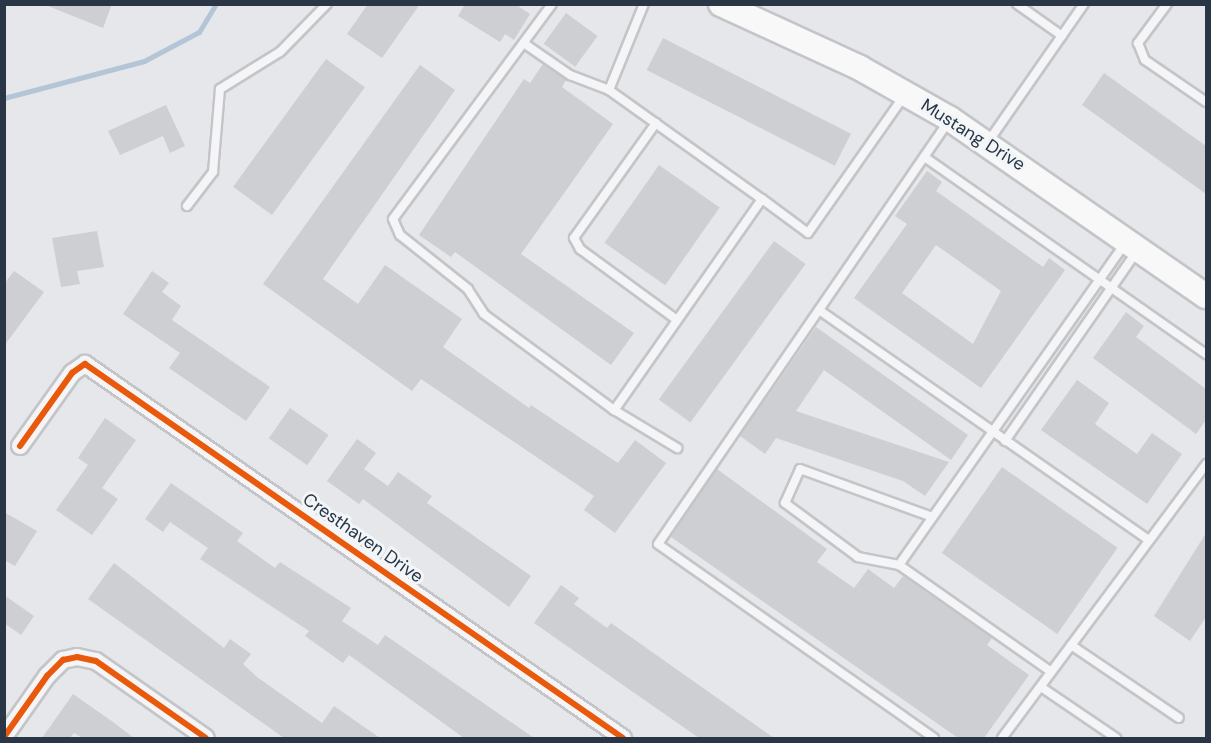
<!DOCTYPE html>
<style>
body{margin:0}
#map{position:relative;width:1211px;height:743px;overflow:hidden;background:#e5e7ea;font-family:"DM Sans",sans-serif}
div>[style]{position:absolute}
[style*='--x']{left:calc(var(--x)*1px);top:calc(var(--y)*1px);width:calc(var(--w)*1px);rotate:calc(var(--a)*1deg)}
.stream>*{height:5px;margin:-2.5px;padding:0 2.5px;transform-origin:2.5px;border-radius:2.5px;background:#b3c5d6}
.building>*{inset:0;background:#cdcfd3;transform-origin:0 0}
.roads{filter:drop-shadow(2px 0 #c3c5c8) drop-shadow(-2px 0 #c3c5c8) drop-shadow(0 2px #c3c5c8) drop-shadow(0 -2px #c3c5c8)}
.service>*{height:8px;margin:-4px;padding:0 4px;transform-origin:4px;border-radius:4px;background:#f5f5f7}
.minor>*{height:16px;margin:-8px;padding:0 8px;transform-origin:8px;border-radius:8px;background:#f5f5f7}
.secondary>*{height:24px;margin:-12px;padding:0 12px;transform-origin:12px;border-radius:12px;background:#f8f8f8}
.cycleway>*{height:6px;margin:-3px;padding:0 3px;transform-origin:3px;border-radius:3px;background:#e8590c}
span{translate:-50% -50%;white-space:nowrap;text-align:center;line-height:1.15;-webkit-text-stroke:6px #f3f6f9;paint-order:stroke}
.street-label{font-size:18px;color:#2a3545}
.frame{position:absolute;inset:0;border:6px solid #2a3545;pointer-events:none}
</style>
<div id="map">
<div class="stream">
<i style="--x:4;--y:98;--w:145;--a:-14.8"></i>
<i style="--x:144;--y:61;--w:62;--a:-27.8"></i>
<i style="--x:199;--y:32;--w:33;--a:-59"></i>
</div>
<div class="building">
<i style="clip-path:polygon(43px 4px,112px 4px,103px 28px)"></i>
<i style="clip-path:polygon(368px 4px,420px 4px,382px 58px,347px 34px)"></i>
<i style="clip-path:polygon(465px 4px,515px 4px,530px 14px,514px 40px,505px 34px,500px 42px,458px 16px)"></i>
<i style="left:566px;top:13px;width:39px;height:38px;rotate:36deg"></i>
<i style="left:663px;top:38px;width:211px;height:36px;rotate:27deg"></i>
<i style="left:326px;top:59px;width:48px;height:158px;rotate:36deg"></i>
<i style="clip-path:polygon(543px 64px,566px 80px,562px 87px,613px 124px,521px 254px,634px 333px,611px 365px,455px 252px,451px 257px,419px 235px,524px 79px,530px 83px)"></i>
<i style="clip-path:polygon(420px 65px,455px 90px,323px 279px,358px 304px,385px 265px,462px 319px,443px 347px,529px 408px,531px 405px,618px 463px,635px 440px,666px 463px,615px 533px,584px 510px,594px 496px,421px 379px,412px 391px,263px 284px)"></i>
<i style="clip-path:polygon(1104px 73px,1206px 146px,1206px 194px,1082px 105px)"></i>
<i style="clip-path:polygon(166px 105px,185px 146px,170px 153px,163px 136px,120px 155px,108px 131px)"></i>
<i style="left:659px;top:165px;width:74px;height:95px;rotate:35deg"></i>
<i style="clip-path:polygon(evenodd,927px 171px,942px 182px,936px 191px,1043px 267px,1049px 258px,1065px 270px,981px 388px,854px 298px,907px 224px,895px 216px,927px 171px,936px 245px,1001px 291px,973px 344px,902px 293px,936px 245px)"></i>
<i style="clip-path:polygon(97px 231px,104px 267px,77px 271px,80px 284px,61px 287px,52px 238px)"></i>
<i style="left:774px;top:241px;width:39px;height:196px;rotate:36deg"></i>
<i style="clip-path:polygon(14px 271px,44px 292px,4px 346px,4px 284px)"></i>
<i style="clip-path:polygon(152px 271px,169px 283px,162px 292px,181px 306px,172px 320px,270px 387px,246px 421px,169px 368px,180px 353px,123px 314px)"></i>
<i style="clip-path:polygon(1126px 312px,1144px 326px,1136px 337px,1206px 389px,1206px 420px,1196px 434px,1093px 358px)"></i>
<i style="clip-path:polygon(816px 327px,968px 435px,951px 460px,824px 370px,796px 411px,949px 462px,925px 496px,903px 481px,776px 438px,765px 454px,740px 436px)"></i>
<i style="clip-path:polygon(1077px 380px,1109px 403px,1095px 424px,1137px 454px,1152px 433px,1182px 454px,1147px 504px,1041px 430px)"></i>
<i style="left:290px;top:408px;width:47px;height:37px;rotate:35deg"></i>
<i style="clip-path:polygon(105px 418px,136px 440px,102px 488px,118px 499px,92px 535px,56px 510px,88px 465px,78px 458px)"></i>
<i style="clip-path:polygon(357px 439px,376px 453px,364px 469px,388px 486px,398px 472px,432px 496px,427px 503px,531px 576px,509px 607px,363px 499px,359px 504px,327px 481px)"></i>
<i style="left:1002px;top:467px;width:141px;height:105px;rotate:35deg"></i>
<i style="clip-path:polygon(717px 469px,827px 549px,817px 562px,854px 588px,868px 569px,894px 588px,903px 576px,992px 638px,987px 645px,1029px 675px,984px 738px,958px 738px,671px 537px)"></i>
<i style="clip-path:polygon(171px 483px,243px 533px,237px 541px,275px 568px,280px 562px,351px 608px,342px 621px,378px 645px,385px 635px,534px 738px,464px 738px,349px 655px,343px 663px,305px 636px,309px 631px,200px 559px,208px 548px,170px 522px,163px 532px,145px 519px)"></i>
<i style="clip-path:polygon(4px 512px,37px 531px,15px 566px,4px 560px)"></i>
<i style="clip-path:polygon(1206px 533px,1206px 617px,1190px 641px,1154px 616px)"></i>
<i style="clip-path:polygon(114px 563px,224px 648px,230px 639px,251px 654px,243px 664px,257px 677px,322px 723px,334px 706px,380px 738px,284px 738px,88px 599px)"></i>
<i style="clip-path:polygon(561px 585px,579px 598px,574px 604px,607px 628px,611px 623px,774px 738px,699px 738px,534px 623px)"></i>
<i style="clip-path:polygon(4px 595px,34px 616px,21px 635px,4px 623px)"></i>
<i style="clip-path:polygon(73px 694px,113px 722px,134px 738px,82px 738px,74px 733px,70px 738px,42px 738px)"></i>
</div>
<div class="roads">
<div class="service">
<i style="--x:1017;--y:4;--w:55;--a:35.4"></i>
<i style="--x:1167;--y:4;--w:49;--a:126.6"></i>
<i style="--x:1138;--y:43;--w:18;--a:68"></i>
<i style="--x:1145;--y:60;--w:74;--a:34.5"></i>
<i style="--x:525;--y:44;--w:55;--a:34.6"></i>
<i style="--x:570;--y:75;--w:42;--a:21"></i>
<i style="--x:609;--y:90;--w:188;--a:35.5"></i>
<i style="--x:762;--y:199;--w:258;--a:125"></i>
<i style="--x:614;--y:410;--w:162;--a:-143.6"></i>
<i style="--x:484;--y:314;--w:30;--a:-123"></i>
<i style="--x:468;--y:289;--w:87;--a:-141.5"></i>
<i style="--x:400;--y:235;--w:17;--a:-114"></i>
<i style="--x:393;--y:219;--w:267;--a:-53.5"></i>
<i style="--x:609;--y:90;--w:93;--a:-67.9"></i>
<i style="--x:656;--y:123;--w:141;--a:125.5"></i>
<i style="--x:574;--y:238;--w:13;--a:61"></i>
<i style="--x:580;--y:249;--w:120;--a:36.2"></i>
<i style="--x:988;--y:142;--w:168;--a:-55.2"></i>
<i style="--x:926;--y:158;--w:342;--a:35"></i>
<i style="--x:762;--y:199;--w:57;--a:36.5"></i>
<i style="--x:808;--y:233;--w:167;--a:-55"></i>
<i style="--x:187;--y:206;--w:43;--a:-52.6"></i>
<i style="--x:213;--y:172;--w:83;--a:-85.2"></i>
<i style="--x:220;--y:89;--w:70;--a:-31.7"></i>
<i style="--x:280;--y:52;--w:67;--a:-45.6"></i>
<i style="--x:819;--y:310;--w:402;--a:34.9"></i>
<i style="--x:614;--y:410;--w:74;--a:31.1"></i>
<i style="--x:1005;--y:441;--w:231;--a:-55.2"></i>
<i style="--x:899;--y:565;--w:42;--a:-169"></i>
<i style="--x:858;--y:557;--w:91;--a:-143.5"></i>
<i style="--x:785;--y:503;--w:37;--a:-66"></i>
<i style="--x:800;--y:469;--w:138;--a:19.9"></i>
<i style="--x:1071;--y:645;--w:130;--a:34.1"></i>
<i style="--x:1050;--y:671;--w:184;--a:-144.9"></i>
<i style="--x:899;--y:565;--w:393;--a:-54.9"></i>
<i style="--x:1041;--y:687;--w:91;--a:34.2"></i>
<i style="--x:934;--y:738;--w:337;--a:-144.9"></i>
<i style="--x:658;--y:544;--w:512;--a:-55.5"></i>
<i style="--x:1002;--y:738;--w:342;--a:-53.3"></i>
</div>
<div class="minor">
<i style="--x:20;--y:446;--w:90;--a:-54.5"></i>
<i style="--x:72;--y:373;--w:16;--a:-35"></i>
<i style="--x:85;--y:364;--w:655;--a:34.81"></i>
<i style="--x:4;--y:737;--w:75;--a:-54.8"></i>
<i style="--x:47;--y:676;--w:23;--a:-45"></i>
<i style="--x:63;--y:660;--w:14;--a:-12"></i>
<i style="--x:77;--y:657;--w:19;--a:12"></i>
<i style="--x:96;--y:661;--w:134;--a:35"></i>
</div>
<div class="secondary">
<i style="--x:721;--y:4;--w:153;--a:24.7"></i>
<i style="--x:860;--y:68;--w:103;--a:29.5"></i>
<i style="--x:950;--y:119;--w:311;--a:34.7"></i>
</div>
</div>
<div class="cycleway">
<i style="--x:20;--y:446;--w:90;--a:-54.5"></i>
<i style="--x:72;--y:373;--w:16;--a:-35"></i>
<i style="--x:85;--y:364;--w:655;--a:34.81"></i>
<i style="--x:4;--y:737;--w:75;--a:-54.8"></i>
<i style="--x:47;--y:676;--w:23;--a:-45"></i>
<i style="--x:63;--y:660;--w:14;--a:-12"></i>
<i style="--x:77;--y:657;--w:19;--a:12"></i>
<i style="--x:96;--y:661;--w:134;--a:35"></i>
</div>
<div class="street-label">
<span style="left:973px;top:135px;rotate:32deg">Mustang Drive</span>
<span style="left:363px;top:538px;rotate:35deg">Cresthaven Drive</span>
</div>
<div class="frame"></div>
</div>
